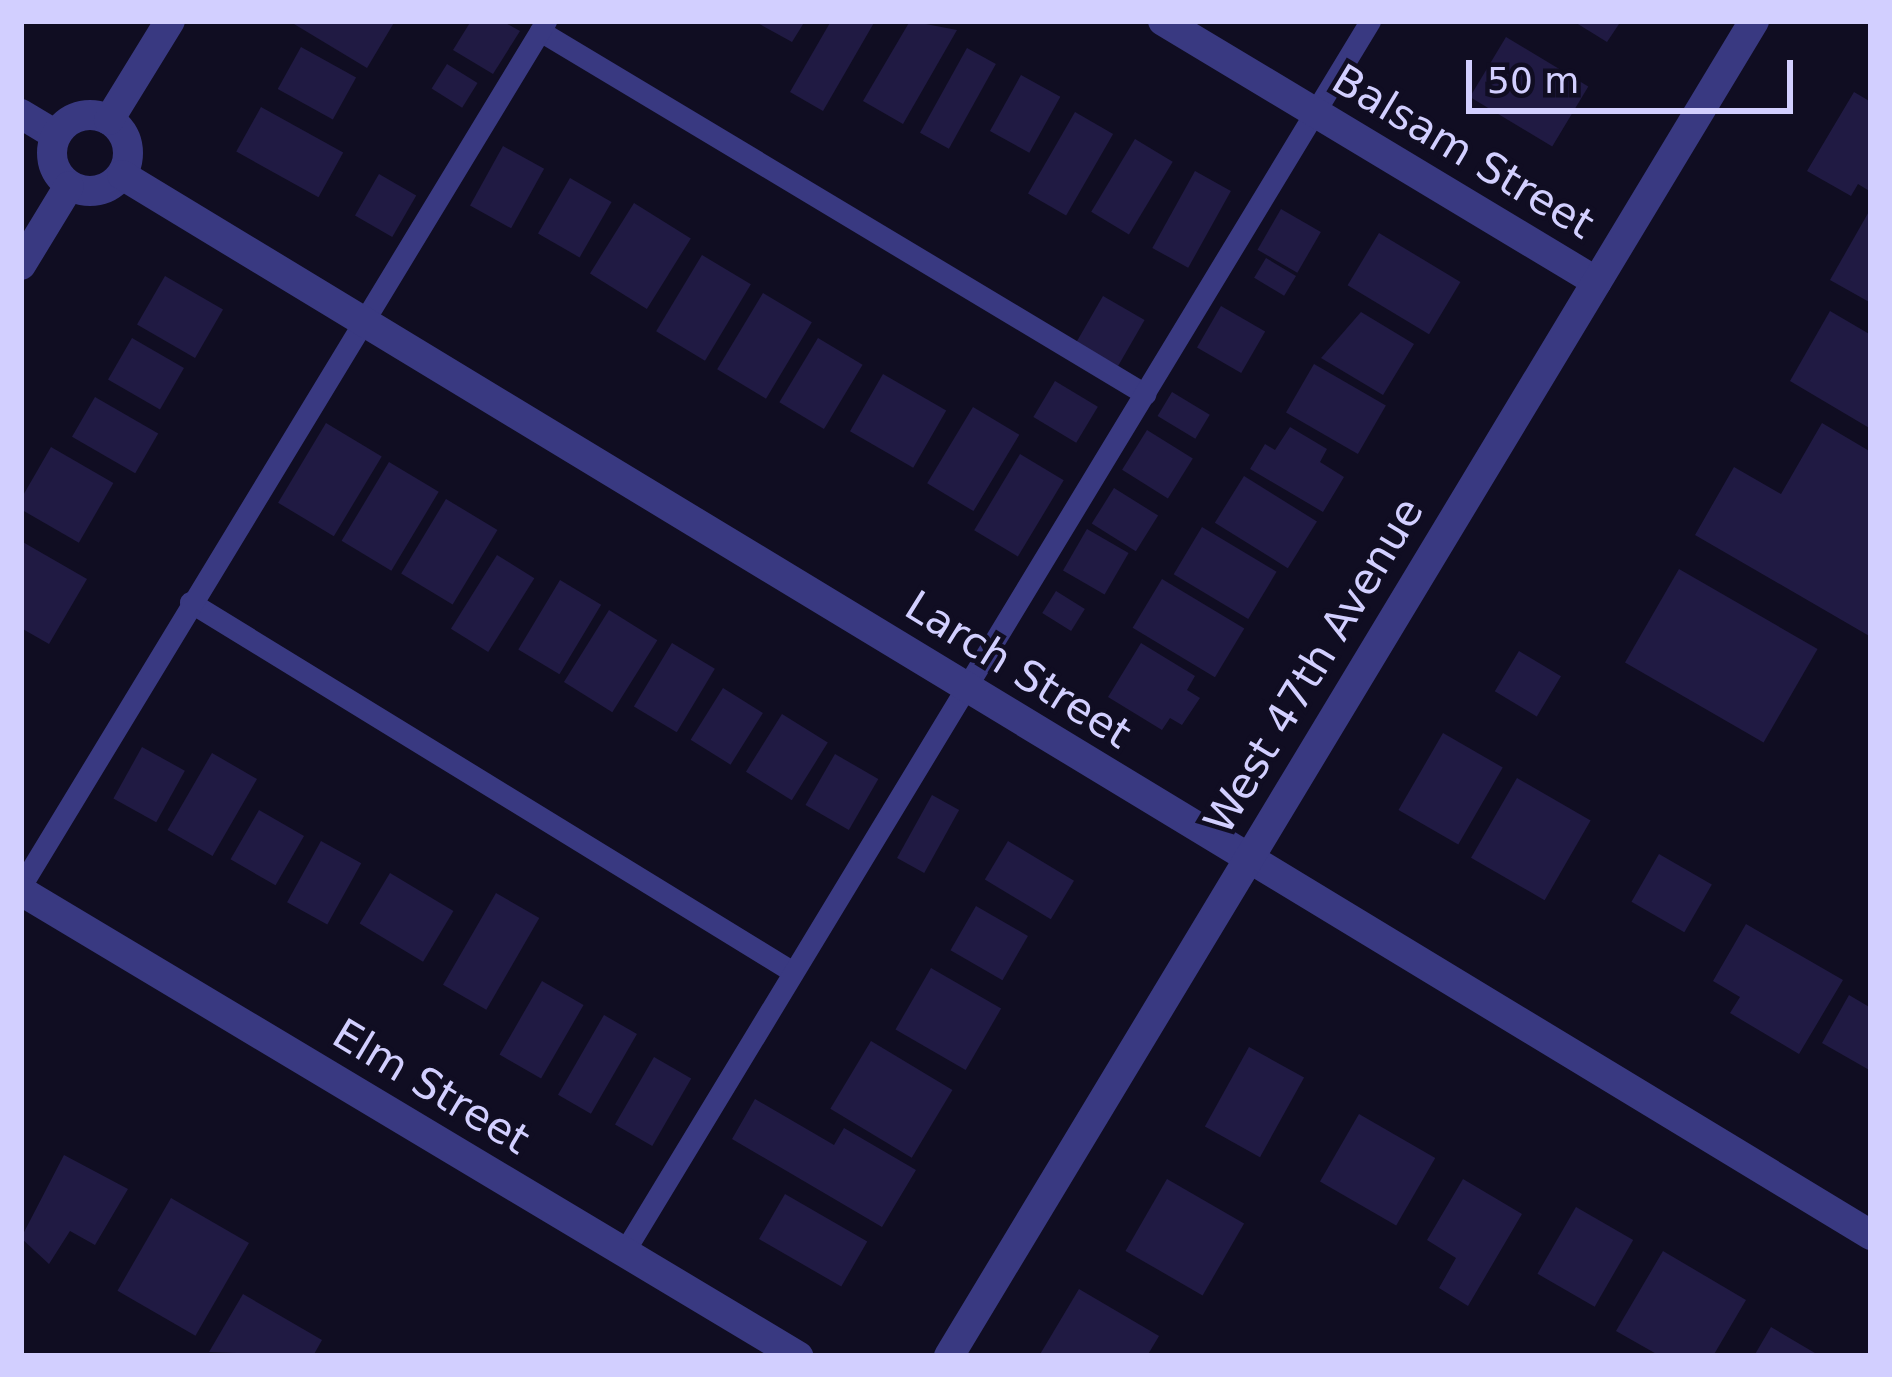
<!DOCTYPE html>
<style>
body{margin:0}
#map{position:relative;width:1892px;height:1377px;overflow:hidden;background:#100d22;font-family:"DejaVu Sans",sans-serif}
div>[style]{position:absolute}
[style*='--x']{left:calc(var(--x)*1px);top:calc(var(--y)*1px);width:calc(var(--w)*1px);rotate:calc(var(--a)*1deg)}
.building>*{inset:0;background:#201a43;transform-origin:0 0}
.lane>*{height:21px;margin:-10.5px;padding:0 10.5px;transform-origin:10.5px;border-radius:10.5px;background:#393981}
.street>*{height:30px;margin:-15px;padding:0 15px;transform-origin:15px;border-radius:15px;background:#393981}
.street>.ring{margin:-15px;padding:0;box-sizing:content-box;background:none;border:30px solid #393981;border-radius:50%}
span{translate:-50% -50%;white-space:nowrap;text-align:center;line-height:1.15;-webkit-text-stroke:9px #100d22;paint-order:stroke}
.street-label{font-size:42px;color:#d2cfff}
.frame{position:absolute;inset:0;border:24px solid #d2cfff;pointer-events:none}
.scale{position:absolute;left:1466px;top:60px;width:327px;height:54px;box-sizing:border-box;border:6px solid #d2cfff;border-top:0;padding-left:15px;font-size:36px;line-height:42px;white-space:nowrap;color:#d2cfff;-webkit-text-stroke:9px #100d22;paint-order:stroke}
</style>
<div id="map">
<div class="building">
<i style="clip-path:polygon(289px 21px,395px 21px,367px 68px)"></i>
<i style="clip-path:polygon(471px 21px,502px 21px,520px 31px,493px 74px,453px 50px)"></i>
<i style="clip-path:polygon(754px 21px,805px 21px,792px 42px)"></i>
<i style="clip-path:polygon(831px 21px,875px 21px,823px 111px,790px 92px)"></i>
<i style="clip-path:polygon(910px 21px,957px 30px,903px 124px,863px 101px)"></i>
<i style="clip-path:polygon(1573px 21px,1621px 21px,1607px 42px)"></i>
<i style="left:1506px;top:37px;width:96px;height:70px;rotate:31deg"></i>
<i style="left:301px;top:47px;width:63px;height:48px;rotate:29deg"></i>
<i style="left:967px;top:48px;width:33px;height:97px;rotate:29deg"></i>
<i style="left:447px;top:64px;width:36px;height:29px;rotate:32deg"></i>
<i style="left:1021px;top:75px;width:45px;height:64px;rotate:29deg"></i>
<i style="clip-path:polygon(1854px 92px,1871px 102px,1871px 192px,1858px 184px,1851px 196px,1807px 171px)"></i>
<i style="left:261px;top:107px;width:94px;height:51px;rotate:29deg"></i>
<i style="left:1075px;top:112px;width:44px;height:94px;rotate:30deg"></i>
<i style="left:1135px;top:139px;width:44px;height:85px;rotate:31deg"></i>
<i style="left:503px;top:146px;width:47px;height:68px;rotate:29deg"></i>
<i style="left:1195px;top:171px;width:41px;height:88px;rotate:29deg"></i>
<i style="left:379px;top:174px;width:43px;height:48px;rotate:30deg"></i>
<i style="left:570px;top:178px;width:48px;height:64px;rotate:30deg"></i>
<i style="left:634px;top:203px;width:67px;height:83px;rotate:32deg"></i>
<i style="clip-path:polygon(1871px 208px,1871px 303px,1830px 280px)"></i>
<i style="left:1281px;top:209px;width:46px;height:47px;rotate:30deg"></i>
<i style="left:1379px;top:233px;width:95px;height:61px;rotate:31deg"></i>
<i style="left:702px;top:255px;width:57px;height:89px;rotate:31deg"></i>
<i style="left:1266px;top:258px;width:35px;height:23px;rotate:31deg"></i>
<i style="left:165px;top:276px;width:67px;height:56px;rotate:30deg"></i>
<i style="left:763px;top:293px;width:57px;height:89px;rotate:31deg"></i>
<i style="left:1103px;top:296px;width:48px;height:53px;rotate:30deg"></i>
<i style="left:1221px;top:306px;width:51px;height:48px;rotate:30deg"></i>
<i style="clip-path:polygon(1830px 311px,1871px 335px,1871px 429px,1790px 381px)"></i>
<i style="clip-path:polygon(1361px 312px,1414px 344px,1383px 395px,1321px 358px)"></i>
<i style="left:132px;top:338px;width:60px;height:48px;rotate:30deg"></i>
<i style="left:818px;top:338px;width:52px;height:75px;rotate:31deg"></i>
<i style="left:1314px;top:364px;width:83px;height:56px;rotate:30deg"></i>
<i style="left:883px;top:374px;width:73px;height:66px;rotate:30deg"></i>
<i style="left:1055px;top:381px;width:50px;height:42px;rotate:31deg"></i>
<i style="left:1172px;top:392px;width:44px;height:28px;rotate:31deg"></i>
<i style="left:95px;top:397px;width:73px;height:46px;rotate:30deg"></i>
<i style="left:973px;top:407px;width:54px;height:89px;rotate:31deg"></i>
<i style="left:326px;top:423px;width:65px;height:93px;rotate:31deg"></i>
<i style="clip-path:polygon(1822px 423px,1871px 452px,1871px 637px,1695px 535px,1734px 467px,1781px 494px)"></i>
<i style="clip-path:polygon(1290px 427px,1327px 449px,1320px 462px,1344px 477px,1323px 512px,1250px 469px,1265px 444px,1275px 450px)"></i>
<i style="left:1147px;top:430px;width:54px;height:47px;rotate:32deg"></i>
<i style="left:51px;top:447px;width:72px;height:69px;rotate:30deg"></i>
<i style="left:1020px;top:454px;width:51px;height:89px;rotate:31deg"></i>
<i style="left:389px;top:462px;width:58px;height:92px;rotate:31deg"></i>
<i style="left:1244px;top:476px;width:86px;height:55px;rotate:32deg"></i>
<i style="left:1114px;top:488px;width:52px;height:42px;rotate:32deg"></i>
<i style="left:446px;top:499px;width:60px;height:87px;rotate:31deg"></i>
<i style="left:1202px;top:527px;width:87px;height:55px;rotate:31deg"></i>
<i style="left:1087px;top:529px;width:48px;height:48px;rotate:30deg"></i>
<i style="clip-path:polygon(21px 541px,87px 579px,49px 644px,21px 628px)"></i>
<i style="left:497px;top:555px;width:44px;height:87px;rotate:32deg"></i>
<i style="left:1679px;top:569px;width:160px;height:108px;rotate:30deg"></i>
<i style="left:1162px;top:579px;width:96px;height:57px;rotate:31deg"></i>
<i style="left:560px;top:580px;width:48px;height:81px;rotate:31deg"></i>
<i style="left:1056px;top:591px;width:34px;height:26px;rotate:32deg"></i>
<i style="left:609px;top:610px;width:57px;height:85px;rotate:32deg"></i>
<i style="left:672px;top:643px;width:50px;height:74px;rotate:31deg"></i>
<i style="clip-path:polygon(1141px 643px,1195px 676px,1187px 690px,1200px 698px,1182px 725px,1170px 718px,1162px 730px,1108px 697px)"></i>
<i style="left:1519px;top:651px;width:49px;height:47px;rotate:31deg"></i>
<i style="left:723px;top:688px;width:47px;height:61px;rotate:32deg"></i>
<i style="left:782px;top:714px;width:54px;height:68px;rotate:32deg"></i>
<i style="left:1443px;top:733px;width:69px;height:89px;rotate:30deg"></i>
<i style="left:142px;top:747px;width:49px;height:59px;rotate:29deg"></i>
<i style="left:212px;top:753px;width:52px;height:89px;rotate:30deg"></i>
<i style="left:835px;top:754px;width:50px;height:59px;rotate:30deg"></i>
<i style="left:1517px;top:778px;width:85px;height:92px;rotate:30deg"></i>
<i style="left:932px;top:795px;width:31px;height:72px;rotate:29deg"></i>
<i style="left:259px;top:810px;width:52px;height:57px;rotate:30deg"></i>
<i style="left:321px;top:841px;width:46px;height:70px;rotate:29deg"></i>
<i style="left:1008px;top:841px;width:77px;height:45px;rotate:31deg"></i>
<i style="left:1659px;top:854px;width:61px;height:55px;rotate:30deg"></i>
<i style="left:390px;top:873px;width:74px;height:59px;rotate:31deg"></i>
<i style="left:496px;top:893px;width:50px;height:106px;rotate:30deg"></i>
<i style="left:976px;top:906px;width:60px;height:51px;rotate:30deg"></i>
<i style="clip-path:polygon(1746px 924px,1843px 980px,1799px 1054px,1730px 1013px,1740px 997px,1713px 981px)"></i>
<i style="left:931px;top:968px;width:81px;height:71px;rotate:30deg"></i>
<i style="left:542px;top:981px;width:48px;height:85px;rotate:30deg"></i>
<i style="clip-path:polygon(1849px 995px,1871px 1008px,1871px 1071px,1822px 1043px)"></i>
<i style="left:604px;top:1015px;width:38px;height:92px;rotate:30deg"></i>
<i style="left:871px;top:1041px;width:95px;height:79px;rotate:31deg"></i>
<i style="left:1249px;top:1047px;width:63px;height:91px;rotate:29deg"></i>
<i style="left:654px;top:1057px;width:43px;height:78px;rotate:30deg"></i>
<i style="clip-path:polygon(755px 1099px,834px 1145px,844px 1128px,916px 1170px,882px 1227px,732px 1139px)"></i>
<i style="left:1359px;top:1114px;width:88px;height:78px;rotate:30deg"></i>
<i style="clip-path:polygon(64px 1155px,128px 1189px,95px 1245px,70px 1231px,49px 1264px,21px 1238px)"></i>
<i style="left:1167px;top:1179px;width:89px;height:83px;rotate:30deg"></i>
<i style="clip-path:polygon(1463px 1179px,1522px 1214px,1468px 1306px,1439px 1288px,1456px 1258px,1427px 1240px)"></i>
<i style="left:785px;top:1194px;width:95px;height:52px;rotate:30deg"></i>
<i style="left:171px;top:1198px;width:90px;height:107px;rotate:30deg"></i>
<i style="left:1576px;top:1207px;width:66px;height:77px;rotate:30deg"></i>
<i style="clip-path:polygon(1663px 1251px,1746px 1300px,1713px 1356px,1660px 1356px,1616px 1331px)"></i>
<i style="clip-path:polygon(1079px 1289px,1159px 1336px,1147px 1356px,1039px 1356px)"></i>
<i style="clip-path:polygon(243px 1294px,322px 1340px,313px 1356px,209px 1352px)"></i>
<i style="clip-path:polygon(1771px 1327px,1820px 1356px,1754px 1356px)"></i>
</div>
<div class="lane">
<i style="--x:540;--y:31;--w:706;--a:30.96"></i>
<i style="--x:190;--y:602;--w:707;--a:31.53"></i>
<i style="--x:21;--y:886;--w:1012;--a:-58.74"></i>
<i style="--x:624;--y:1252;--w:1439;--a:-58.78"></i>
</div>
<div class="street">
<i style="--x:1163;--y:21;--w:506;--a:31.02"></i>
<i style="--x:21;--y:114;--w:41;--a:31"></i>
<i class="ring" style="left:52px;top:115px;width:46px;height:46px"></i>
<i style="--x:109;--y:120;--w:116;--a:-58.4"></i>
<i style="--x:122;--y:175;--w:2045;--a:31.22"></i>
<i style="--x:21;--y:265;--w:92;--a:-58.7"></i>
<i style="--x:21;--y:891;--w:906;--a:30.9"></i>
<i style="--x:949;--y:1356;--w:1559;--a:-58.91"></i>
</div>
<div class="street-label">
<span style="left:1463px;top:152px;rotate:31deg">Balsam Street</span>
<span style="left:1314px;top:666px;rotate:-59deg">West 47th Avenue</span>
<span style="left:1018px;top:670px;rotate:32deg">Larch Street</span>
<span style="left:431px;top:1087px;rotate:31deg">Elm Street</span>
</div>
<div class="frame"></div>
<div class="scale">50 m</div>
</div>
